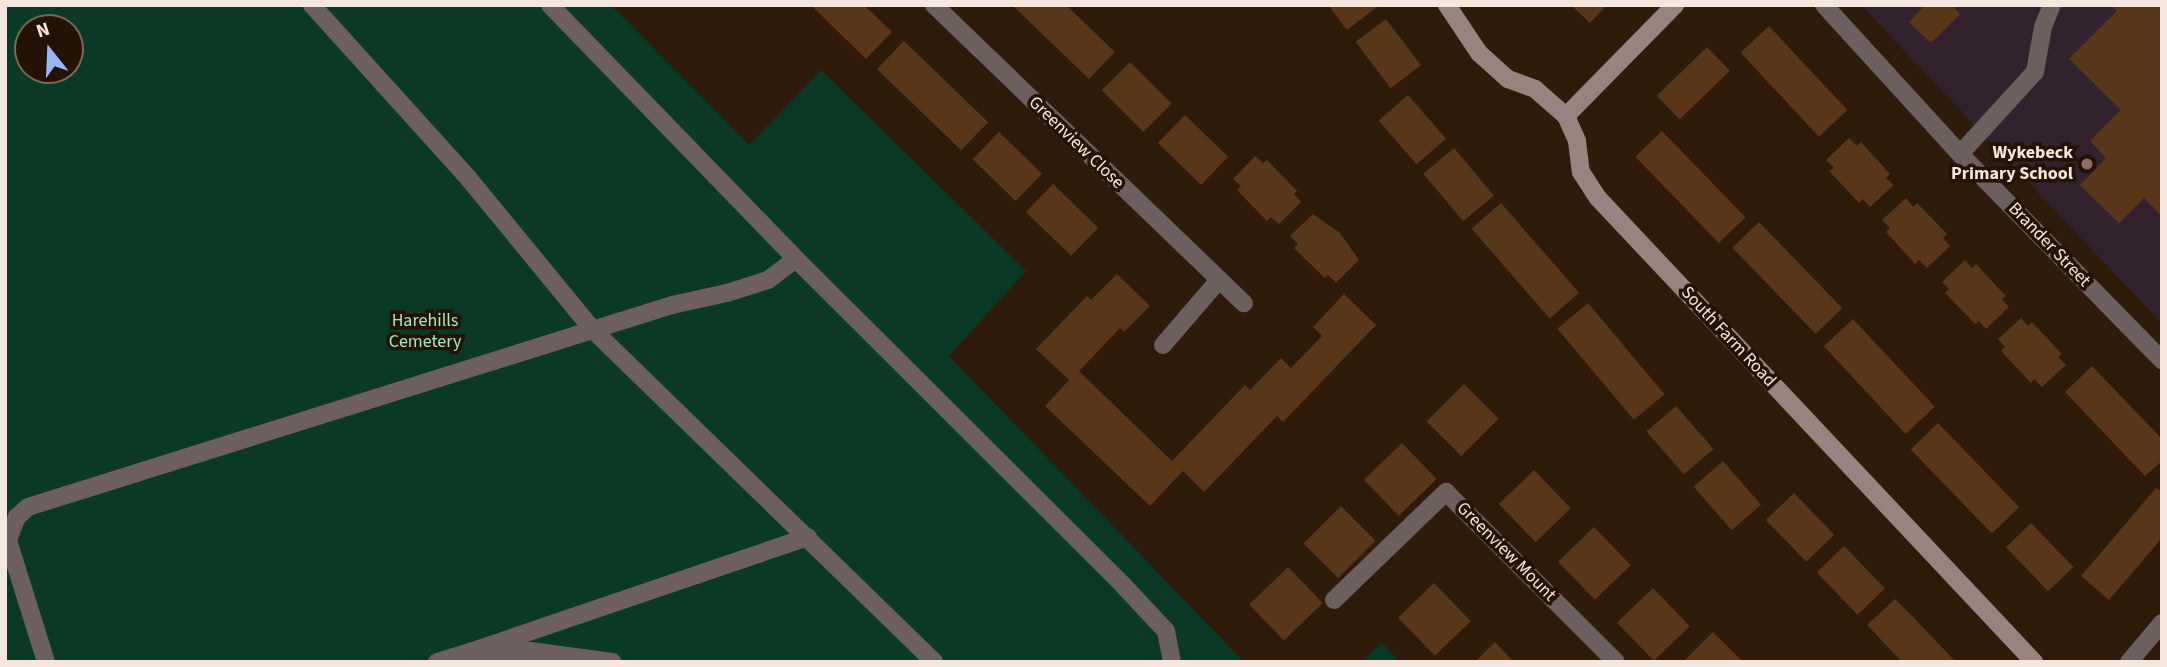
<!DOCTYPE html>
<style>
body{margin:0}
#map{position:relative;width:2167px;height:667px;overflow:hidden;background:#2e1b0a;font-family:"Source Sans 3",sans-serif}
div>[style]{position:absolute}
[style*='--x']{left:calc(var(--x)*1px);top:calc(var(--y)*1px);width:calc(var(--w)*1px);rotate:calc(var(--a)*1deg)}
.education>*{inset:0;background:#31222d}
.green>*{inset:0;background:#0a3a25}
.building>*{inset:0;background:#593618;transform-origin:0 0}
.lane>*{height:18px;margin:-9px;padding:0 9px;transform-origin:9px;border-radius:9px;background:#6d5f5d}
.street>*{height:18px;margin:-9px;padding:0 9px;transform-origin:9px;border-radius:9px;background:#6d5f5d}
.secondary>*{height:18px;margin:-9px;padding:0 9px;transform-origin:9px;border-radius:9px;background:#99837f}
.dots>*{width:19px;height:19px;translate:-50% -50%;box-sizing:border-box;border:4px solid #241203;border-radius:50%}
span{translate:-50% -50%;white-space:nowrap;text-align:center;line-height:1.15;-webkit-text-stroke:7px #241203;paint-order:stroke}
.street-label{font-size:18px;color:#f5e7dd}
.poi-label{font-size:18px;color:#f5e7dd;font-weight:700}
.right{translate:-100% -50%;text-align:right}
.park-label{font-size:18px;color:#9fedc3}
.frame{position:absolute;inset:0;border:7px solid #f5e7dd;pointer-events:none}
.north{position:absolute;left:14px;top:14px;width:70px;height:70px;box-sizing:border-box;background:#241203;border:2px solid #78675a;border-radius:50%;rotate:342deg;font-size:19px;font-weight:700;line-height:28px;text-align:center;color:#f5e7dd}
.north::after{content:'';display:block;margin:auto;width:24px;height:32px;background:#96b6fd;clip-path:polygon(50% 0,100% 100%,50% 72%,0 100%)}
</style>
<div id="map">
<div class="education">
<i style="clip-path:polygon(1861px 5px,2162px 5px,2162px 324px)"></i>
</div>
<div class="green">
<i style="clip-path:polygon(evenodd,5px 5px,611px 5px,749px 145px,821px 70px,1026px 271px,949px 356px,1244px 662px,5px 662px,5px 5px,28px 28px,70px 28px,70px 70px,28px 70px,28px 28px)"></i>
<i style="clip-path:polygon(1382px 643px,1400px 662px,1360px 662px)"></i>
</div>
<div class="building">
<i style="clip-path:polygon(811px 5px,864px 5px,892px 32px,866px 59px)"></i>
<i style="clip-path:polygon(1012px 5px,1066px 5px,1115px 52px,1089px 79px)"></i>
<i style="clip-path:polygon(1328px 5px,1376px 5px,1377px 7px,1347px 30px)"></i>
<i style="clip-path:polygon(1571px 5px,1607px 5px,1590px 23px)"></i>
<i style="clip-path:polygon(1925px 5px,1952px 5px,1960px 14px,1931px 43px,1909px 22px)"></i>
<i style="clip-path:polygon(2111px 5px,2162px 5px,2162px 216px,2144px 198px,2119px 223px,2080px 185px,2106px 158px,2090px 141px,2121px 110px,2069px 59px,2117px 11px)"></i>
<i style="left:1386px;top:19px;width:58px;height:38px;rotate:53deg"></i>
<i style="left:1769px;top:26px;width:115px;height:39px;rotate:47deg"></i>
<i style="left:904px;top:41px;width:117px;height:39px;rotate:44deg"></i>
<i style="left:1707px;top:47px;width:33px;height:70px;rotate:46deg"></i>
<i style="left:1130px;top:62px;width:59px;height:40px;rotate:45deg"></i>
<i style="left:1408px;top:95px;width:58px;height:39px;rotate:49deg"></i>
<i style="left:1185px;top:115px;width:60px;height:39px;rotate:44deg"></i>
<i style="left:1662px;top:131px;width:120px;height:37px;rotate:46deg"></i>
<i style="left:999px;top:132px;width:60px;height:38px;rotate:44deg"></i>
<i style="clip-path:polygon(1849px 138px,1857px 146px,1861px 142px,1890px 174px,1886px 178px,1894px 185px,1870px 207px,1863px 199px,1859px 203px,1829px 171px,1834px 168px,1826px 160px)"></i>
<i style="left:1454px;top:148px;width:62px;height:40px;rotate:50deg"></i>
<i style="clip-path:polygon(1255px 156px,1263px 163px,1267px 160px,1297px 191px,1294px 194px,1301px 202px,1279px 224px,1271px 217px,1267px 221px,1237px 190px,1241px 186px,1233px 179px)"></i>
<i style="left:1053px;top:184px;width:63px;height:39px;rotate:44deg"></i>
<i style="clip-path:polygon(1906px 198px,1913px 207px,1917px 203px,1947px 234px,1943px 238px,1950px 246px,1927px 268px,1919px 260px,1915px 264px,1886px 232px,1890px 228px,1882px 220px)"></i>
<i style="left:1501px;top:203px;width:119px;height:39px;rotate:49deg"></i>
<i style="clip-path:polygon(1313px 214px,1340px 233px,1359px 260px,1336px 283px,1328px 275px,1325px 278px,1294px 248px,1298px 244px,1290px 236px)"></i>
<i style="left:1759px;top:222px;width:120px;height:37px;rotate:46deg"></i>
<i style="clip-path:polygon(1965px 260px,1972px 268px,1976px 264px,2006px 296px,2002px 299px,2009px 307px,1986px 329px,1979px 321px,1975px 324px,1945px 293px,1949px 289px,1942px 282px)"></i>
<i style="clip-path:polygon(1117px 274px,1150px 306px,1124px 332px,1120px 328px,1079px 371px,1172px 461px,1245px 385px,1250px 390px,1281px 358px,1291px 368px,1322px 336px,1313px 327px,1344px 294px,1376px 325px,1283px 422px,1277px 416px,1204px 492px,1183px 471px,1150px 506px,1045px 406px,1069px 380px,1036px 349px,1087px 296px,1091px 300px)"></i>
<i style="left:1588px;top:303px;width:119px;height:40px;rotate:50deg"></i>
<i style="clip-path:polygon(2021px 318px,2028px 326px,2032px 322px,2062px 354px,2058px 357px,2066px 365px,2042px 387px,2034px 379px,2031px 383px,2001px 351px,2005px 347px,1998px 339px)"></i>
<i style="left:1853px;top:319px;width:120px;height:40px;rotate:47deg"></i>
<i style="clip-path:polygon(2092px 366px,2162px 439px,2162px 461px,2145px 476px,2065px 392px)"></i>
<i style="left:1464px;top:384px;width:49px;height:53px;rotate:45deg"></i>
<i style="left:1676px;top:406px;width:57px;height:39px;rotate:49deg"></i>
<i style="left:1938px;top:423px;width:117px;height:38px;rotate:46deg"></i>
<i style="left:1402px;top:443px;width:50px;height:53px;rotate:46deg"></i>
<i style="left:1723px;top:461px;width:58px;height:39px;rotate:49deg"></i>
<i style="left:1534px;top:470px;width:53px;height:49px;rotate:46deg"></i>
<i style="clip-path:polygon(2156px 488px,2162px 492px,2162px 538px,2109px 600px,2081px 576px)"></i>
<i style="left:1794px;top:493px;width:58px;height:39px;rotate:46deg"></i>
<i style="left:1341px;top:506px;width:49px;height:53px;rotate:45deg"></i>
<i style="left:2031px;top:523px;width:61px;height:35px;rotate:46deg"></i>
<i style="left:1594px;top:527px;width:53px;height:50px;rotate:46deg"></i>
<i style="left:1844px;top:546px;width:59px;height:38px;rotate:46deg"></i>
<i style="left:1288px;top:567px;width:50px;height:54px;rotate:46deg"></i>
<i style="left:1434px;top:583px;width:53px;height:50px;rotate:46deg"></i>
<i style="left:1653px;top:588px;width:53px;height:50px;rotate:46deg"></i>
<i style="clip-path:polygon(1895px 599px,1915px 619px,1956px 662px,1902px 662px,1887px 646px,1867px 625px)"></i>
<i style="clip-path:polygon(1713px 632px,1743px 662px,1683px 662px)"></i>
<i style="clip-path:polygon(1495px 642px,1514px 662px,1475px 662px)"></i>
</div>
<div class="lane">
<i style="--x:312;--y:5;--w:234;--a:47.9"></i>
<i style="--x:469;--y:179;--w:195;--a:50.6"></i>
<i style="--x:593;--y:330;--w:476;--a:44.2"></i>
<i style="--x:550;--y:5;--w:354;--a:45.9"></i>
<i style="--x:796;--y:259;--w:460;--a:44.9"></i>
<i style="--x:1122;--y:584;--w:64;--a:46.9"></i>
<i style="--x:1166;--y:631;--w:32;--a:79"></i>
<i style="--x:1960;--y:154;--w:111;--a:-47.6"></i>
<i style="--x:2035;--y:72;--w:46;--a:-79.9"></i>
<i style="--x:2043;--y:27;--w:24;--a:-68"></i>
<i style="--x:5;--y:531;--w:137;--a:72.6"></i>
<i style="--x:8;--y:540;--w:25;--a:-69"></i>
<i style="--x:17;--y:517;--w:15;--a:-42"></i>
<i style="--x:28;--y:507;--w:675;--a:-17.41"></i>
<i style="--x:672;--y:305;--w:56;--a:-12.3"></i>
<i style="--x:727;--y:293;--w:43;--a:-17.6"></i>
<i style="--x:768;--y:280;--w:35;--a:-37"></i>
<i style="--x:470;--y:652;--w:357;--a:-18.8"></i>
<i style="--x:437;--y:662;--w:34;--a:-17"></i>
<i style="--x:470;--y:652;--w:60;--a:-1"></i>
<i style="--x:530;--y:651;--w:83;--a:7.6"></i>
</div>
<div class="street">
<i style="--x:934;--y:5;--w:430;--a:43.9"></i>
<i style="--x:1824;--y:5;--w:202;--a:47.6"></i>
<i style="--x:1960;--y:154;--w:289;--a:45.6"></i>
<i style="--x:1163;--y:345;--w:86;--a:-49.3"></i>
<i style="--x:1334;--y:600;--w:156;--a:-44"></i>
<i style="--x:1446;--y:492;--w:240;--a:45"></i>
<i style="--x:2129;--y:662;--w:51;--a:-49.8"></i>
</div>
<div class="secondary">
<i style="--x:1447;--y:5;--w:58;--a:56.3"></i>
<i style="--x:1479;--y:53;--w:39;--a:42"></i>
<i style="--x:1508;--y:79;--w:29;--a:20"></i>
<i style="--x:1535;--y:89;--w:41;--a:41.1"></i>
<i style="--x:1566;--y:116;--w:27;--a:66"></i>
<i style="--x:1577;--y:141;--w:31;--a:83"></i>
<i style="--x:1581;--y:172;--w:31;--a:57"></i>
<i style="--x:1598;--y:198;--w:637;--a:46.78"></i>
<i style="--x:1566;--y:116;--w:156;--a:-45.5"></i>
</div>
<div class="dots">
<i style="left:2087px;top:164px;background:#8d6e63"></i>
</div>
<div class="street-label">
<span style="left:1076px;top:143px;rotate:44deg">Greenview Close</span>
<span style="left:2049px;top:245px;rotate:46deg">Brander Street</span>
<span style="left:1728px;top:337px;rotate:47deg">South Farm Road</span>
<span style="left:1506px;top:552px;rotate:45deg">Greenview Mount</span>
</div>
<div class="poi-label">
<span class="right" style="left:2073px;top:164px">Wykebeck<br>Primary School</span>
</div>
<div class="park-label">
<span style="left:425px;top:332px">Harehills<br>Cemetery</span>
</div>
<div class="frame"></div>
<div class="north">N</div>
</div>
